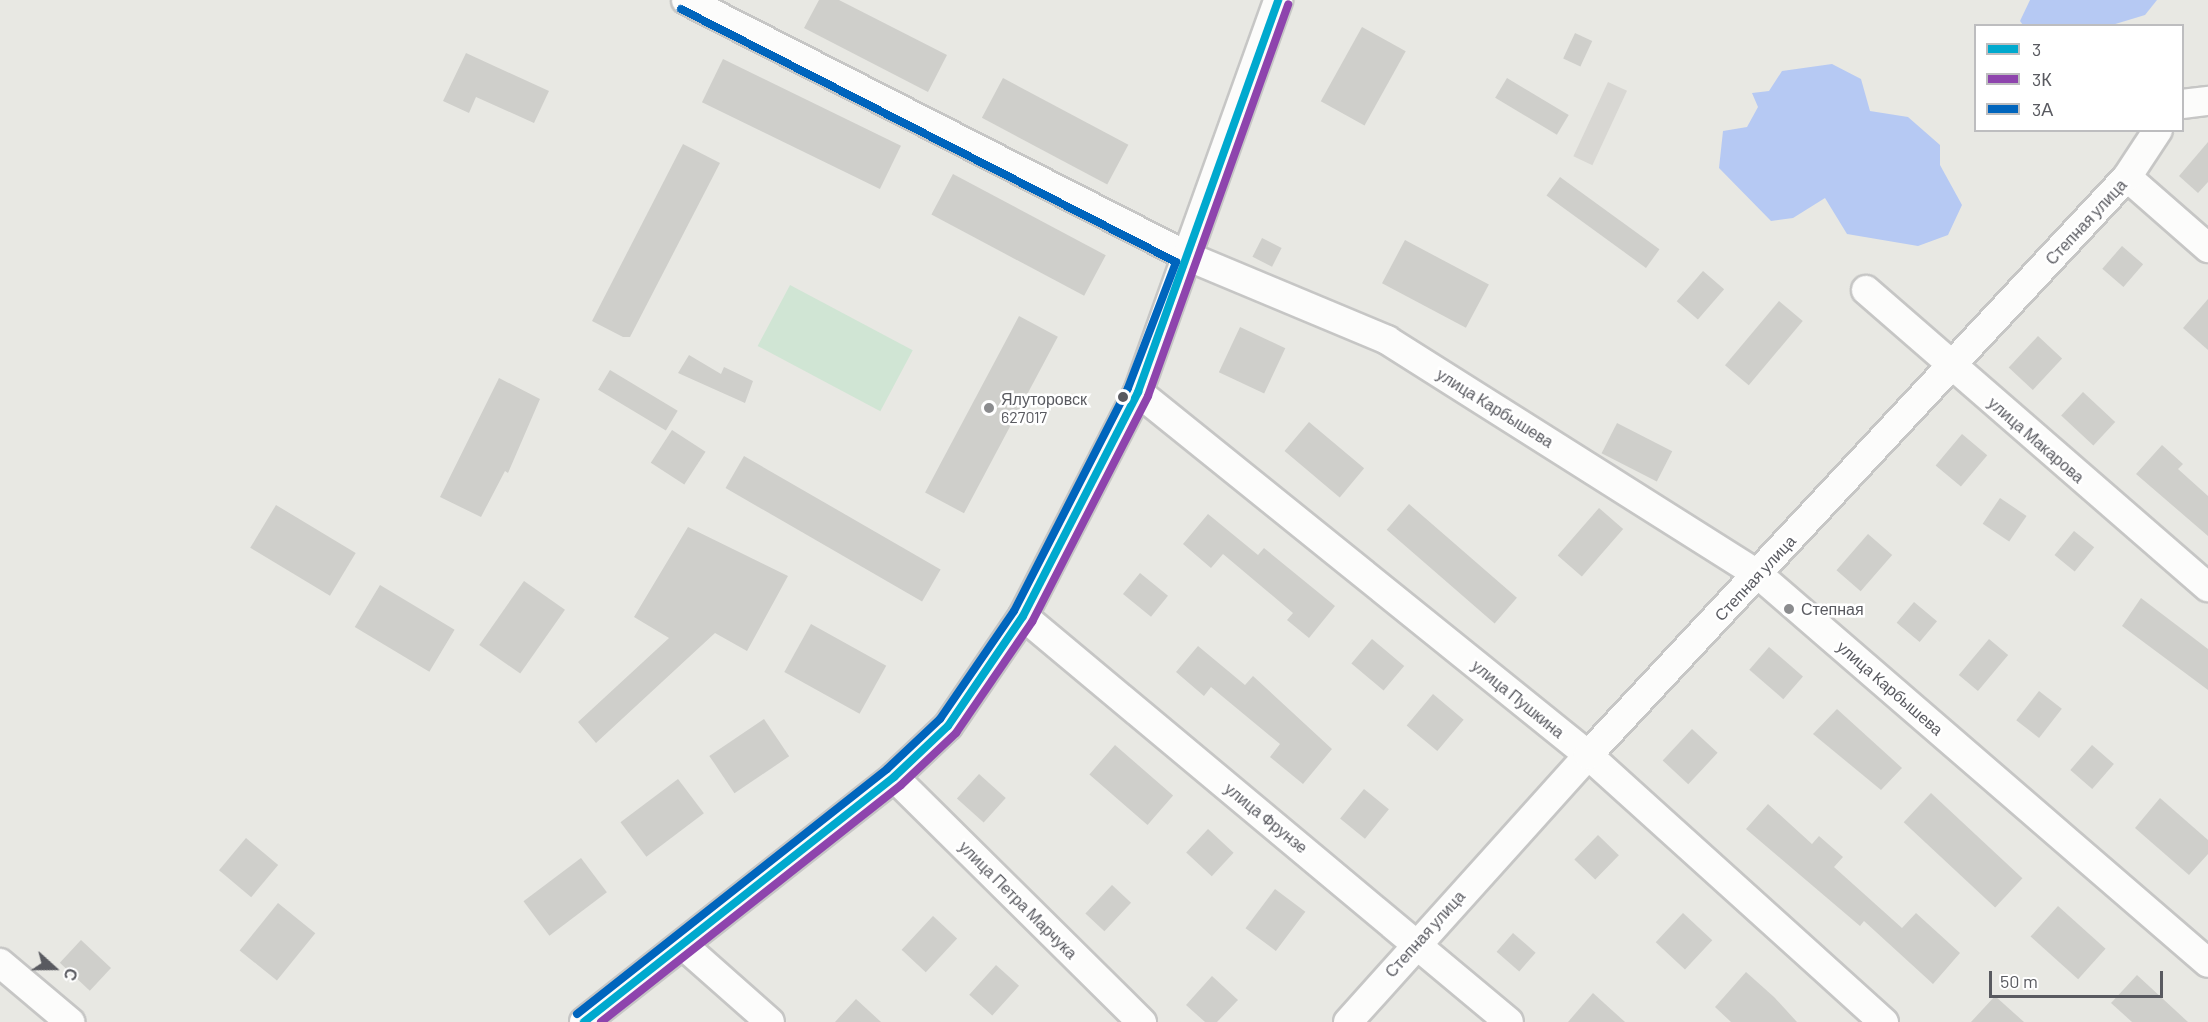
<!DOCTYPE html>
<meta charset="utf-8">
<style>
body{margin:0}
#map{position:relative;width:2208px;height:1022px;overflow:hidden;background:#e8e8e3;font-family:Barlow,sans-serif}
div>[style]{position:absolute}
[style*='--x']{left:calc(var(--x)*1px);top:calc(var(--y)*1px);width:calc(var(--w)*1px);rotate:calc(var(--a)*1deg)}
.industrial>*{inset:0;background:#d8d7d3;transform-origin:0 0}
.green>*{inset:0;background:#d0e5d4;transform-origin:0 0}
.water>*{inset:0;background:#b6c9f3}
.building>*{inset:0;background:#cfcfcb;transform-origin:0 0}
.roads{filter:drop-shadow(2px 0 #c6c6c5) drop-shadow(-2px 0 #c6c6c5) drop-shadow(0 2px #c6c6c5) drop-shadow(0 -2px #c6c6c5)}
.minor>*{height:28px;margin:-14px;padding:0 14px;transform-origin:14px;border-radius:14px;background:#fcfcfb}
.bus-1>*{height:8px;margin:-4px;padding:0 4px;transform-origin:4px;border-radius:4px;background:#00a9ce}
.bus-2>*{height:8px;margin:-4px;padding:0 4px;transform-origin:4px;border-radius:4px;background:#8e44ad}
.bus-3>*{height:8px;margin:-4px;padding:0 4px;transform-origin:4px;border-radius:4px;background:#0065bd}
.dots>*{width:16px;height:16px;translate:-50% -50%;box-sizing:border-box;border:3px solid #fff;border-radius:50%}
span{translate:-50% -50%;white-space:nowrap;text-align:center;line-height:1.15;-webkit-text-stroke:5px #fff;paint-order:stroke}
.street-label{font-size:16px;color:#595a60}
.poi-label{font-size:16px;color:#595a60}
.left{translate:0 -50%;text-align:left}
.legend{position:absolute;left:1974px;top:24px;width:210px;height:108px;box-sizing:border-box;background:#fff;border:2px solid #bdbdbf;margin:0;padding:8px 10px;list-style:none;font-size:18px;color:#595a60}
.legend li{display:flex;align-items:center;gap:12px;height:30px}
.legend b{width:30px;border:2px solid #bdbdbf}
.north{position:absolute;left:24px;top:938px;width:60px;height:60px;-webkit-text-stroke:4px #fff;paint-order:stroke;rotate:111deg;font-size:16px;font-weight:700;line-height:24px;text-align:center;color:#595a60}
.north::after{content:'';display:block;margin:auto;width:21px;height:27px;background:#595a60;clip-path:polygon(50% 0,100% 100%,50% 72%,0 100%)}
.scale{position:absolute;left:1989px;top:971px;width:174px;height:27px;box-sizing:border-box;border:3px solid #595a60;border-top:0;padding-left:8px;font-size:18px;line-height:21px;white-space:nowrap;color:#595a60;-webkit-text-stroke:4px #fff;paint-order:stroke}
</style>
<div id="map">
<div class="industrial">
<i style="left:1608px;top:82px;width:21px;height:82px;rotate:25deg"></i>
</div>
<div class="green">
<i style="left:790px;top:285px;width:139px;height:69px;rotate:28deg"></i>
</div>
<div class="water">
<i style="clip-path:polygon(2030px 0,2157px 0,2145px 15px,2112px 25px,2023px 25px,2020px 21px)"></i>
<i style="clip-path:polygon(1832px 64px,1861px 79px,1870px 111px,1908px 117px,1940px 145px,1940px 165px,1962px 205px,1948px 235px,1918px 246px,1847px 234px,1825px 198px,1793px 218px,1771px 221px,1719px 168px,1723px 131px,1747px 127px,1758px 107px,1752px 93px,1769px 91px,1782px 71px)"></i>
</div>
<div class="building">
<i style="clip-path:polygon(819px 0,839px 0,947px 55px,928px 92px,804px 28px)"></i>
<i style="left:1362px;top:27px;width:50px;height:85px;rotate:29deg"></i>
<i style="left:1575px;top:33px;width:19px;height:28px;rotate:25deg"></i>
<i style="clip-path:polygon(466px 53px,549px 91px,534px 123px,476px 97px,469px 113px,443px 101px)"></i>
<i style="left:723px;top:59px;width:198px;height:48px;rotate:26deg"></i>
<i style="left:1003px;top:78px;width:142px;height:45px;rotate:28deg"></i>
<i style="left:1507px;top:78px;width:72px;height:23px;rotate:31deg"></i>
<i style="clip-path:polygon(2208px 142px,2208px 182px,2198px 193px,2179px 176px)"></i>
<i style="clip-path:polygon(683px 144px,720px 163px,630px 337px,623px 337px,592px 321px)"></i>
<i style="left:953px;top:174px;width:173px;height:46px;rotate:28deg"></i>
<i style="left:1560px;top:177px;width:123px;height:23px;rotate:36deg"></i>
<i style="left:1262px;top:238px;width:22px;height:21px;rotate:27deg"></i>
<i style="left:1405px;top:240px;width:95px;height:49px;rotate:28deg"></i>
<i style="left:2122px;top:246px;width:28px;height:30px;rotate:41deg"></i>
<i style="left:1703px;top:271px;width:28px;height:40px;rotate:41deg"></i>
<i style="clip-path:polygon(2208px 299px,2208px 350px,2183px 328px)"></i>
<i style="left:1779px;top:301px;width:31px;height:84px;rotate:40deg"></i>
<i style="left:1019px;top:316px;width:44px;height:200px;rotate:28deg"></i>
<i style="left:1240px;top:327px;width:50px;height:50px;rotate:25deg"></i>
<i style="left:2038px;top:336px;width:33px;height:43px;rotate:43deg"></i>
<i style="clip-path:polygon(689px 355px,721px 374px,724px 367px,753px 381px,745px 403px,678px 373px)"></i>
<i style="left:610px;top:370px;width:79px;height:23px;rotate:31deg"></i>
<i style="clip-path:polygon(499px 378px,540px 399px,508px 473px,505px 471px,481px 517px,440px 497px)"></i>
<i style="left:2083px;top:392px;width:44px;height:32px;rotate:43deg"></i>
<i style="left:1309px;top:422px;width:72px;height:38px;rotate:40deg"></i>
<i style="left:1617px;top:423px;width:62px;height:34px;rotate:27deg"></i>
<i style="left:672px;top:430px;width:40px;height:39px;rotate:33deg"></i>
<i style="left:1962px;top:434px;width:33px;height:41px;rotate:40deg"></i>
<i style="clip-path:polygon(2162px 445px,2183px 464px,2178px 469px,2208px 496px,2208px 536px,2136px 474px)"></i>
<i style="left:744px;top:456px;width:227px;height:37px;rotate:30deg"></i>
<i style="left:2000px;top:498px;width:32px;height:31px;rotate:34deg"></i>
<i style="left:1409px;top:504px;width:143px;height:34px;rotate:41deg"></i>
<i style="left:276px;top:505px;width:93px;height:50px;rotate:31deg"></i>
<i style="left:1599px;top:508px;width:32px;height:63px;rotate:41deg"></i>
<i style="clip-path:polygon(1208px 514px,1258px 555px,1264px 548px,1335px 606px,1309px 638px,1287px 620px,1293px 613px,1223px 554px,1211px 568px,1183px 544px)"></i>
<i style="clip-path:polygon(688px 527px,788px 576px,747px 651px,715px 633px,596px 743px,578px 722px,669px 638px,634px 617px)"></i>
<i style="left:2074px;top:531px;width:26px;height:31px;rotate:39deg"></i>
<i style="left:1868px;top:534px;width:32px;height:48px;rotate:41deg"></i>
<i style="left:1140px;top:573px;width:36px;height:27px;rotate:39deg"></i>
<i style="left:524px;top:581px;width:50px;height:78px;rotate:35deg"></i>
<i style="left:380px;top:585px;width:87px;height:49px;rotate:31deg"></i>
<i style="clip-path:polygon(2141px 598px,2208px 649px,2208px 690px,2122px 626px)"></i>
<i style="left:1914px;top:602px;width:30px;height:27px;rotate:40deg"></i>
<i style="left:811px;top:624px;width:86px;height:55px;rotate:29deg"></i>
<i style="left:1372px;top:639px;width:42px;height:32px;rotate:40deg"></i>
<i style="left:1989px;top:639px;width:25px;height:47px;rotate:40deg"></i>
<i style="clip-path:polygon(1198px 646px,1245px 685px,1253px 676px,1332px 749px,1303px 784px,1270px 757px,1280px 744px,1211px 687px,1204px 696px,1176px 672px)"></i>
<i style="left:1769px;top:647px;width:45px;height:30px;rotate:41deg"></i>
<i style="left:2039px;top:691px;width:29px;height:37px;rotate:38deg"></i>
<i style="left:1433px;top:694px;width:40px;height:41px;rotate:40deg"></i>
<i style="clip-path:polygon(1837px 709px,1902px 768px,1881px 790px,1813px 734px)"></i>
<i style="left:764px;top:719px;width:45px;height:66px;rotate:56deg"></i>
<i style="left:1692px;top:729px;width:35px;height:43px;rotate:43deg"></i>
<i style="left:1115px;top:745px;width:77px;height:39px;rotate:41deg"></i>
<i style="left:2092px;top:745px;width:29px;height:33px;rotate:41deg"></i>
<i style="left:979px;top:774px;width:36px;height:33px;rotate:42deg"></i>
<i style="left:678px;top:779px;width:43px;height:72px;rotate:53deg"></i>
<i style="left:1364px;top:789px;width:32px;height:38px;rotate:39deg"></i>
<i style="left:1931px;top:793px;width:125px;height:40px;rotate:43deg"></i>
<i style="clip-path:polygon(2160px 798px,2208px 840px,2208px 854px,2189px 875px,2135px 828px)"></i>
<i style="clip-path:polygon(1768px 804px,1812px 844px,1819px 836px,1843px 857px,1834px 867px,1902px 928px,1916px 913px,1960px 953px,1933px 984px,1864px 921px,1860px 926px,1746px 829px)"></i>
<i style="left:1208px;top:829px;width:35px;height:32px;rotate:43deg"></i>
<i style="left:1598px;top:835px;width:29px;height:34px;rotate:44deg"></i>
<i style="left:246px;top:838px;width:42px;height:42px;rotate:40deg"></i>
<i style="left:581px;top:858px;width:43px;height:72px;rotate:53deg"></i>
<i style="left:1112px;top:885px;width:26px;height:39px;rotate:43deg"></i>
<i style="left:1275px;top:889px;width:38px;height:49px;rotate:37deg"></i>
<i style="left:278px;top:903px;width:48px;height:61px;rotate:39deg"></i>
<i style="left:2058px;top:906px;width:64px;height:41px;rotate:42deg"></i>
<i style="left:1683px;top:913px;width:40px;height:40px;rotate:43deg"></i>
<i style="left:933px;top:916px;width:33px;height:46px;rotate:43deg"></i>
<i style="left:1513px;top:933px;width:30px;height:25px;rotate:41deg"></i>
<i style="left:81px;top:940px;width:41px;height:31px;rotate:43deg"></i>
<i style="left:996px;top:965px;width:31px;height:40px;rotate:42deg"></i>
<i style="clip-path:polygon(1746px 972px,1774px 997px,1797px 1022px,1731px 1022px,1715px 1007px)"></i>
<i style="clip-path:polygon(2137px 975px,2188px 1022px,2132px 1022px,2111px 1003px)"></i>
<i style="clip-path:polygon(1212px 976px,1238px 1000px,1217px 1022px,1205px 1022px,1186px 1005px)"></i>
<i style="clip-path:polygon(1593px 993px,1625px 1022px,1568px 1022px)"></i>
<i style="clip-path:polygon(1995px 996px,2024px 1022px,1971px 1022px)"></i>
<i style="clip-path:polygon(856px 999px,881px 1022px,835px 1022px)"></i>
</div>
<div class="roads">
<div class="minor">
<i style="--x:686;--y:0;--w:565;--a:27.06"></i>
<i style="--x:1189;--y:257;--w:215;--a:22.7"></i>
<i style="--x:1387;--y:340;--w:440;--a:32.3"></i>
<i style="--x:1759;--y:575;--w:593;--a:40.83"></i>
<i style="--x:2182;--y:104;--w:26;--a:-7"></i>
<i style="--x:2127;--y:177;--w:108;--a:41.2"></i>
<i style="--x:1866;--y:290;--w:453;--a:41"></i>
<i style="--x:1138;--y:392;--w:578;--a:38.89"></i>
<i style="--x:1588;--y:755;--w:399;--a:42.1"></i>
<i style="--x:1023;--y:616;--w:633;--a:39.88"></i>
<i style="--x:894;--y:777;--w:349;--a:44.7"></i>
<i style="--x:683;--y:945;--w:116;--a:41.5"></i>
<i style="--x:0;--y:963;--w:92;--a:40.1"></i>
<i style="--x:584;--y:1022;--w:395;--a:-38.3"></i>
<i style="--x:894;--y:777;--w:74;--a:-43.4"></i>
<i style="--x:948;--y:726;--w:133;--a:-55.7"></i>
<i style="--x:1023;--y:616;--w:252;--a:-62.8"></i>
<i style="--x:1138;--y:392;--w:416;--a:-70.3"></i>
<i style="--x:1348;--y:1022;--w:359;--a:-48"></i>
<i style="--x:1588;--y:755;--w:790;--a:-47"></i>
<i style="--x:2127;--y:177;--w:56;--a:-56.6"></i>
</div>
</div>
<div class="bus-1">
<i style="--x:584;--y:1022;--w:395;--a:-38.3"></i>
<i style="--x:894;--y:777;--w:74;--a:-43.4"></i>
<i style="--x:948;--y:726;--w:133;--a:-55.7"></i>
<i style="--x:1023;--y:616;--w:252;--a:-62.8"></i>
<i style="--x:1138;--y:392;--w:416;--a:-70.3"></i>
</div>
<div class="bus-2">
<i style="--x:601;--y:1022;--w:382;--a:-38.3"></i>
<i style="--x:901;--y:785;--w:76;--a:-43.4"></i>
<i style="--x:956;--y:733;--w:135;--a:-55.6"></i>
<i style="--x:1032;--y:622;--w:254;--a:-62.8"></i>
<i style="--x:1148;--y:396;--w:416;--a:-70.3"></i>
</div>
<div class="bus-3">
<i style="--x:577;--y:1014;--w:395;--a:-38.3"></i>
<i style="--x:887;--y:769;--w:73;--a:-43.3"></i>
<i style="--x:940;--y:719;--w:131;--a:-55.6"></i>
<i style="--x:1014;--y:611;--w:250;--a:-62.9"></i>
<i style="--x:1128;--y:388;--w:135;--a:-69.1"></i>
<i style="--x:1176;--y:262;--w:556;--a:-152.93"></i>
</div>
<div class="dots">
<i style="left:1123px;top:397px;background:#595a60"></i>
<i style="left:989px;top:408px;background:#8b8c8e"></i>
<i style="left:1789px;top:609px;background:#8b8c8e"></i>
</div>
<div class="street-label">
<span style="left:2086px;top:222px;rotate:-47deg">Степная улица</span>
<span style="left:1495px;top:408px;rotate:32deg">улица Карбышева</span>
<span style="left:2036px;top:440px;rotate:41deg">улица Макарова</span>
<span style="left:1755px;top:578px;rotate:-47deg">Степная улица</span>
<span style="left:1890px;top:688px;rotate:41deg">улица Карбышева</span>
<span style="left:1518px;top:699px;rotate:39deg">улица Пушкина</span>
<span style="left:1266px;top:818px;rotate:39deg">улица Фрунзе</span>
<span style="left:1018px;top:900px;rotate:45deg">улица Петра Марчука</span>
<span style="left:1425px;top:934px;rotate:-48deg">Степная улица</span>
</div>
<div class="poi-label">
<span class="left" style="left:1001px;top:408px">Ялуторовск<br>627017</span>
<span class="left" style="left:1801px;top:609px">Степная</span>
</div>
<ul class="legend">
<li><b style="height:8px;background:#00a9ce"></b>3</li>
<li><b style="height:8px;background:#8e44ad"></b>3К</li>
<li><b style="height:8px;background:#0065bd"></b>3А</li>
</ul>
<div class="north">С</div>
<div class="scale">50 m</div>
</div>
